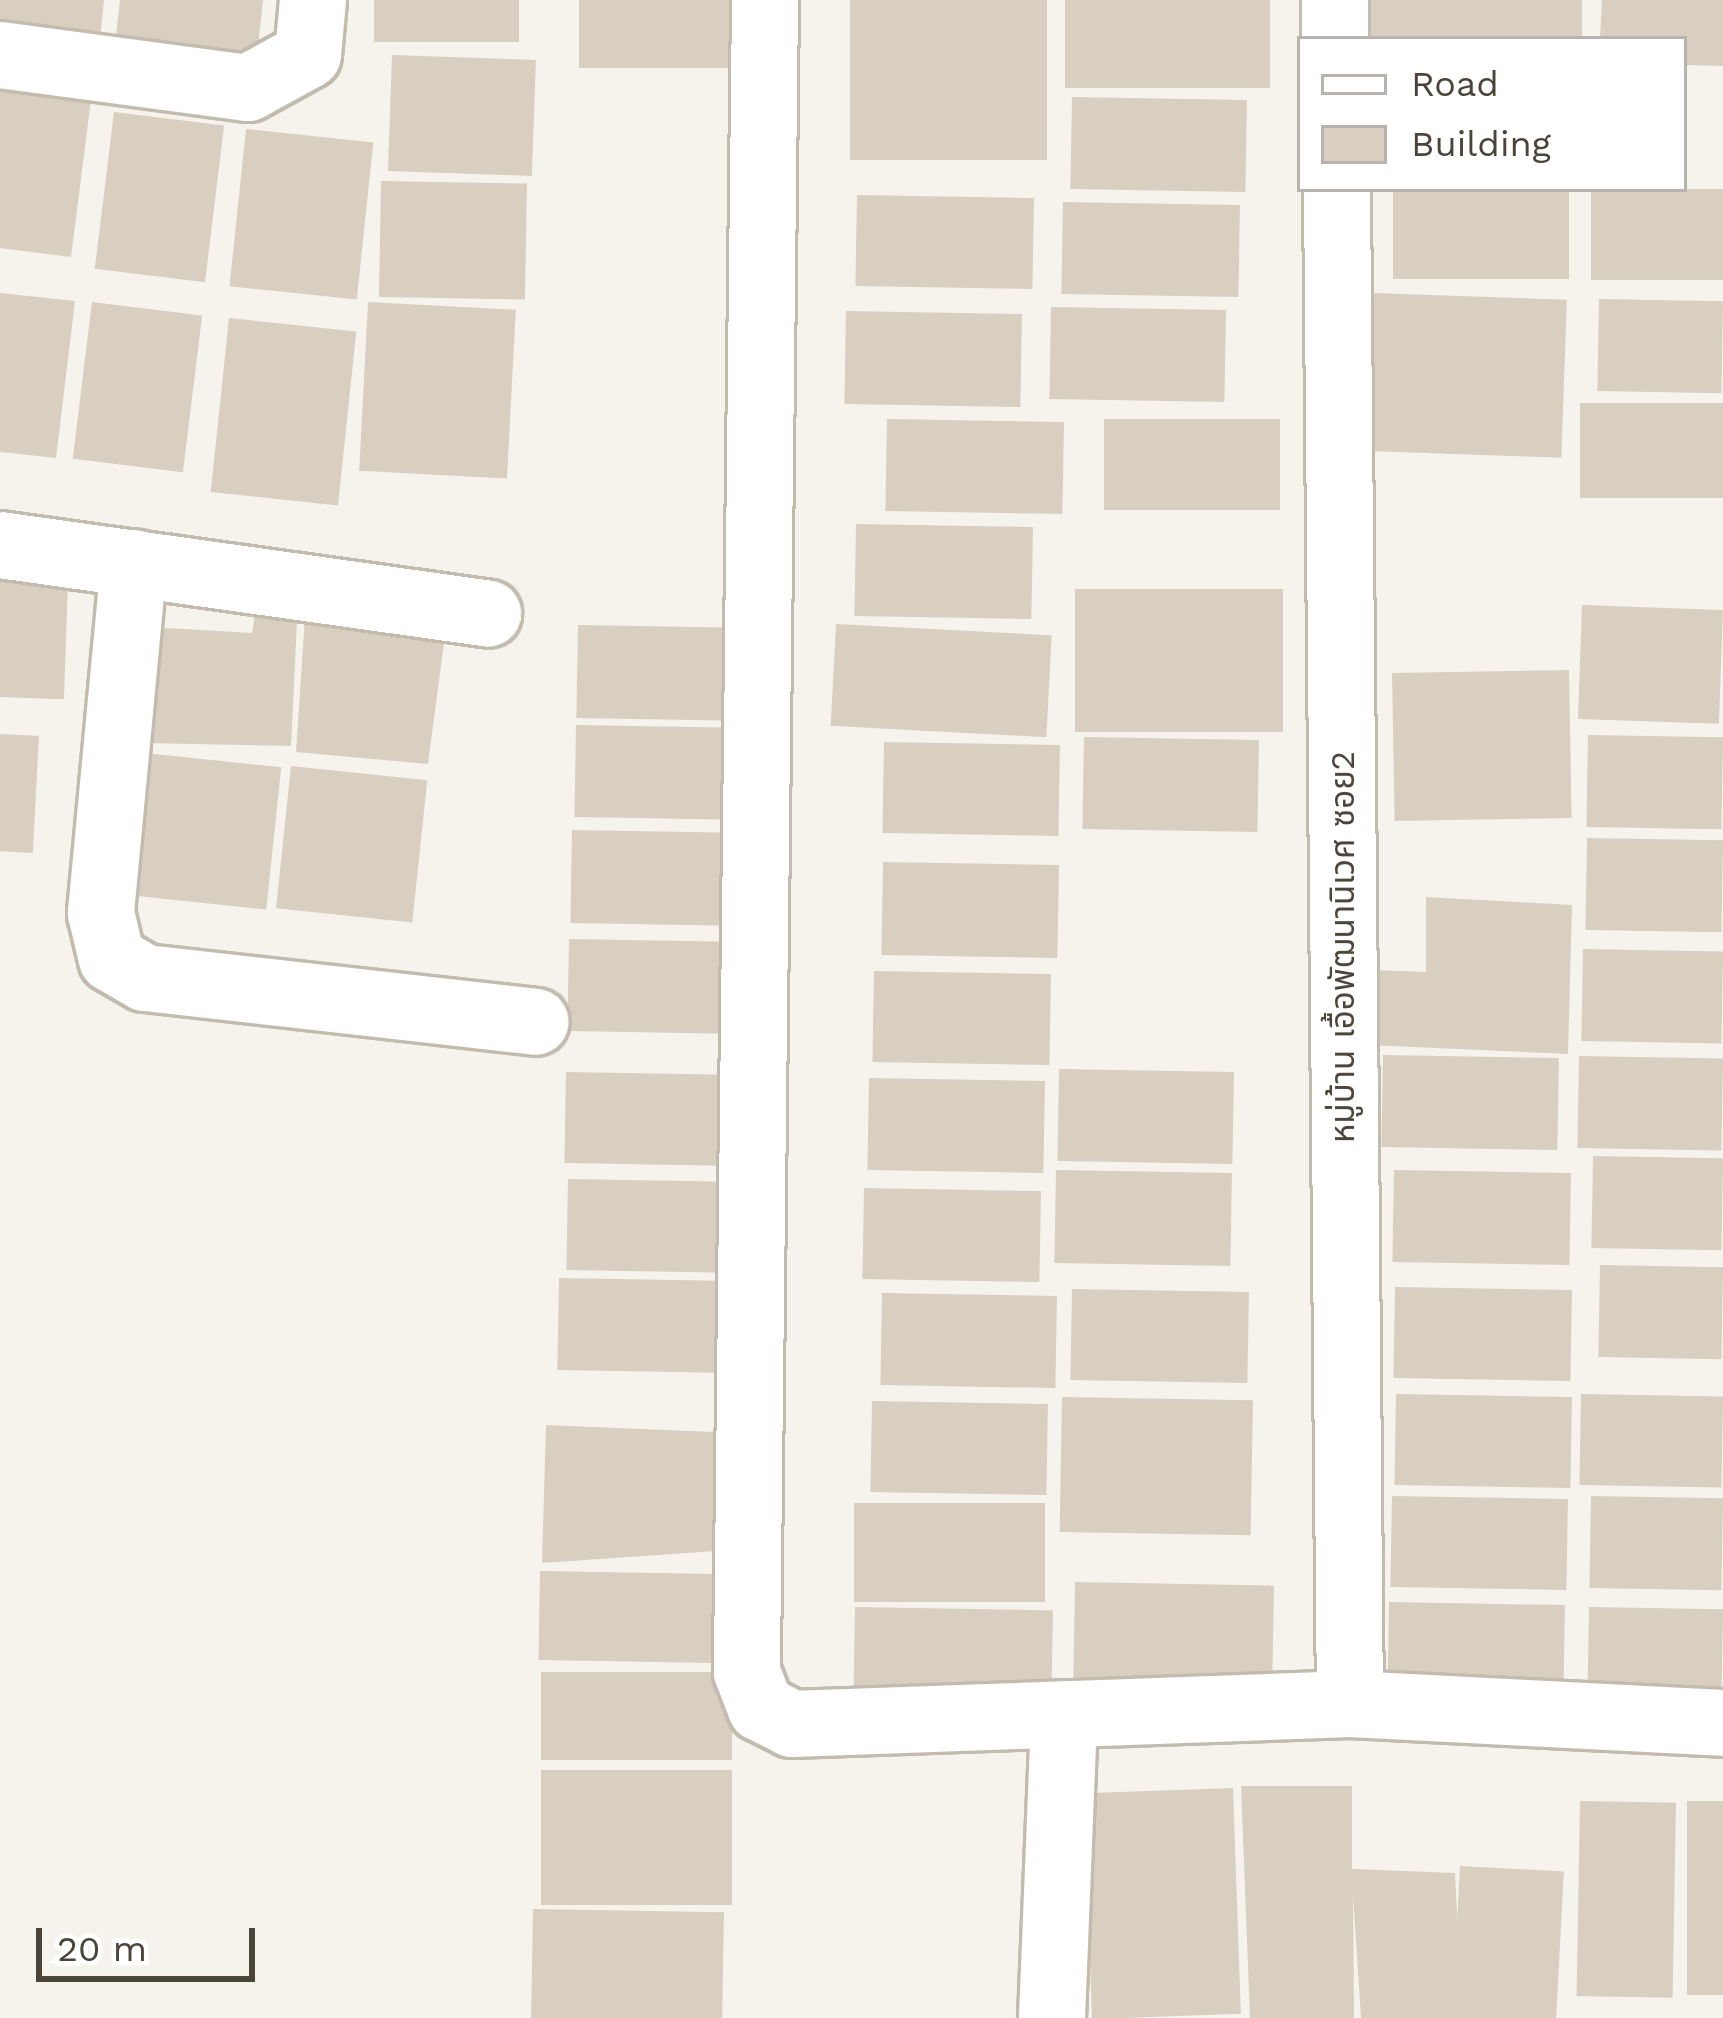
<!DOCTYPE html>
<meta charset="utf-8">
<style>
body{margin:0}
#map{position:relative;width:1723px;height:2018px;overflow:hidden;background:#f6f3ec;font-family:"Work Sans","Noto Sans Thai",sans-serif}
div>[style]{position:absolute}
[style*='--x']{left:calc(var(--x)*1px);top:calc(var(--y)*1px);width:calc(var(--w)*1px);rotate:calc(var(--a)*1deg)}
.building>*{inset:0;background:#d8cfc1;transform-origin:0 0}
.roads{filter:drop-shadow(3px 0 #c2bbae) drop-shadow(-3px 0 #c2bbae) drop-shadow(0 3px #c2bbae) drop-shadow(0 -3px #c2bbae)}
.street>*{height:66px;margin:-33px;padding:0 33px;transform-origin:33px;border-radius:33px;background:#fff}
span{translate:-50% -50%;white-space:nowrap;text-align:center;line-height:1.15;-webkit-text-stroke:9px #fff;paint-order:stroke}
.street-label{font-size:33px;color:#4b4439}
.legend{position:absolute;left:1297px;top:36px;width:390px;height:156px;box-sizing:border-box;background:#fff;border:3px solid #b7b4b0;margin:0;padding:15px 21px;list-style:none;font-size:36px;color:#4b4439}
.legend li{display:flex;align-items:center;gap:24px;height:60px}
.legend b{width:60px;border:3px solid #b7b4b0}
.scale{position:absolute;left:36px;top:1928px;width:219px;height:54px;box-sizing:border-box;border:6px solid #4b4439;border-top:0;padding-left:15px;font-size:36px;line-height:42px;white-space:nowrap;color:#4b4439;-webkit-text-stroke:9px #fff;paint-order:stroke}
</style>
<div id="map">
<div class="building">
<i style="clip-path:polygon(0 0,104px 0,99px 49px,0 40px)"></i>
<i style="clip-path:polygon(120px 0,263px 0,257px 58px,115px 45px)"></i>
<i style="left:374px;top:0;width:145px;height:42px"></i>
<i style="left:579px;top:0;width:161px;height:68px"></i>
<i style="left:850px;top:0;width:197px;height:160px"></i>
<i style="left:1065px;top:0;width:205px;height:88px"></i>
<i style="left:1371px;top:0;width:211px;height:39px"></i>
<i style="clip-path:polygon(1602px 0,1723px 0,1723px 66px,1684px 65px,1684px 39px,1600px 39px)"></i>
<i style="left:392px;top:55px;width:144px;height:116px;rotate:2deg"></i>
<i style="clip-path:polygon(0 89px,91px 100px,71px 257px,0 248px)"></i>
<i style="left:1072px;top:97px;width:175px;height:92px;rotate:1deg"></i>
<i style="left:114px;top:112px;width:111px;height:158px;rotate:7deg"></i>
<i style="left:246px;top:129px;width:128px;height:158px;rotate:6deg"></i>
<i style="left:381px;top:181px;width:146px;height:116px;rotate:1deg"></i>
<i style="left:1393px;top:189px;width:176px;height:90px"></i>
<i style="left:1591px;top:189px;width:132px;height:91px"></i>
<i style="left:857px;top:195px;width:177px;height:91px;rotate:1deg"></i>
<i style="left:1063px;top:202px;width:177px;height:92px;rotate:1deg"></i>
<i style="clip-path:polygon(0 293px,75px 301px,56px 458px,0 452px)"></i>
<i style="left:1373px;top:293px;width:194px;height:158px;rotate:2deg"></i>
<i style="left:1599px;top:299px;width:124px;height:92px;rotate:1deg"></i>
<i style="left:92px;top:302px;width:111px;height:158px;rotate:7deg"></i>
<i style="left:368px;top:302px;width:148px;height:169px;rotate:3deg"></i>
<i style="left:1051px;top:307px;width:175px;height:92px;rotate:1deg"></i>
<i style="left:846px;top:311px;width:176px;height:93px;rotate:1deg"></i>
<i style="left:229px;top:318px;width:128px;height:175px;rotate:6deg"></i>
<i style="left:1723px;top:403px;width:95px;height:143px;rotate:90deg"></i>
<i style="left:887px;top:419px;width:177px;height:92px;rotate:1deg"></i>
<i style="left:1104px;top:419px;width:176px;height:91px"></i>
<i style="left:856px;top:524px;width:177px;height:92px;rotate:1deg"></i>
<i style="left:0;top:581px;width:68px;height:116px;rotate:2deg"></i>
<i style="left:1283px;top:589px;width:143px;height:208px;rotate:90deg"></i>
<i style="clip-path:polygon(259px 591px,298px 600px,291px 746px,145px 743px,149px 627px,252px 633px)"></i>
<i style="clip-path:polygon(306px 602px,446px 628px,428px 764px,296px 752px)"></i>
<i style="left:1582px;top:605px;width:141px;height:114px;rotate:2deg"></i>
<i style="left:836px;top:624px;width:216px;height:102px;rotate:3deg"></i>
<i style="left:578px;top:625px;width:177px;height:93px;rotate:1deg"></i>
<i style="left:1569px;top:670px;width:148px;height:177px;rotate:89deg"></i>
<i style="left:576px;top:725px;width:176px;height:92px;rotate:1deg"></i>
<i style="left:0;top:734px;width:39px;height:117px;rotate:3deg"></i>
<i style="left:1588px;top:735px;width:135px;height:92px;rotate:1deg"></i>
<i style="left:1084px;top:737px;width:175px;height:92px;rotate:1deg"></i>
<i style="left:884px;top:742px;width:176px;height:91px;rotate:1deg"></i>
<i style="left:145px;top:753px;width:137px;height:143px;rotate:6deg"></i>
<i style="left:291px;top:766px;width:137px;height:143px;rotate:6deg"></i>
<i style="left:572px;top:830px;width:176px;height:93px;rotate:1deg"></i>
<i style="left:1587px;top:838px;width:136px;height:92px;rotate:1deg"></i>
<i style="left:883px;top:862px;width:176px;height:93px;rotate:1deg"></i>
<i style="clip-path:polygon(1426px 897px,1572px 905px,1568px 1054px,1368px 1045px,1375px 970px,1426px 972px)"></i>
<i style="left:569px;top:939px;width:176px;height:92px;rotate:1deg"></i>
<i style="left:1583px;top:949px;width:140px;height:92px;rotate:1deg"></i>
<i style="left:874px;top:971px;width:177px;height:91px;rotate:1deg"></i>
<i style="left:1383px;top:1055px;width:176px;height:92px;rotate:1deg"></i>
<i style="left:1579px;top:1056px;width:144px;height:92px;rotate:1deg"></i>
<i style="left:1059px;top:1069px;width:175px;height:92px;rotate:1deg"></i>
<i style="left:566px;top:1072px;width:176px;height:91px;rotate:1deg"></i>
<i style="left:869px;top:1078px;width:176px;height:92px;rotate:1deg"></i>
<i style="left:1593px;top:1156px;width:130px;height:92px;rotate:1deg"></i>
<i style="left:1056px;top:1170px;width:176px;height:93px;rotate:1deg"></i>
<i style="left:1394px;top:1170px;width:177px;height:92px;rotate:1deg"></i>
<i style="left:568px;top:1179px;width:177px;height:91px;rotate:1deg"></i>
<i style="left:864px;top:1188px;width:177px;height:91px;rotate:1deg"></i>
<i style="left:1600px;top:1265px;width:123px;height:92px;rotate:1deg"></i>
<i style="left:559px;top:1278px;width:175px;height:92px;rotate:1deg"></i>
<i style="left:1395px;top:1287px;width:177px;height:91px;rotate:1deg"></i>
<i style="left:1072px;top:1289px;width:177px;height:91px;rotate:1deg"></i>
<i style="left:882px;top:1293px;width:175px;height:92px;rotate:1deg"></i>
<i style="left:1396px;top:1394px;width:176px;height:91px;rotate:1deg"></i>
<i style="left:1581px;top:1394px;width:142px;height:91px;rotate:1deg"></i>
<i style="left:1062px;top:1397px;width:191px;height:135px;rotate:1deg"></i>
<i style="left:872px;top:1401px;width:176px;height:91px;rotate:1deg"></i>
<i style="clip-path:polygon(546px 1425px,737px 1433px,730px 1550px,542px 1563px)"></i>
<i style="left:1392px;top:1496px;width:176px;height:91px;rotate:1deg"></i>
<i style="left:1591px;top:1496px;width:132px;height:92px;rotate:1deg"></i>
<i style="left:854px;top:1503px;width:191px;height:99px"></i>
<i style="left:540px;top:1571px;width:191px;height:89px;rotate:1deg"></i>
<i style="left:1075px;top:1582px;width:199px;height:99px;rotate:1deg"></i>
<i style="left:1389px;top:1602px;width:176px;height:92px;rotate:1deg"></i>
<i style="left:855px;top:1607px;width:198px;height:99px;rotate:1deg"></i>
<i style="left:1589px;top:1607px;width:134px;height:93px;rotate:1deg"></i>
<i style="left:541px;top:1672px;width:191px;height:88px"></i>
<i style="left:541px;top:1770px;width:191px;height:135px"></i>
<i style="clip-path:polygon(1241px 1786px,1352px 1786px,1352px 1869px,1455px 1873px,1462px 2018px,1361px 2018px,1353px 1894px,1354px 2018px,1250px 2018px)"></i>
<i style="left:1233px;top:1788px;width:226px;height:149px;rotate:88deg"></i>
<i style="left:1580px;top:1801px;width:96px;height:195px;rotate:1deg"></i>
<i style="left:1687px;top:1801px;width:36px;height:194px"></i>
<i style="left:1460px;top:1866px;width:104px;height:152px;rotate:3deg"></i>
<i style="left:533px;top:1909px;width:191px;height:109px;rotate:1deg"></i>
</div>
<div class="roads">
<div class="street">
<i style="--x:765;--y:0;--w:1672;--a:90.62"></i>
<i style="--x:747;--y:1672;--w:39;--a:69"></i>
<i style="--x:761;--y:1708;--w:35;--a:27"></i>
<i style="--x:792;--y:1724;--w:558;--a:-2.05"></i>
<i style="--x:1350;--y:1704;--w:373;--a:2.9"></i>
<i style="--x:1335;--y:0;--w:39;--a:90"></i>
<i style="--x:0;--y:55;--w:250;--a:7.6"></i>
<i style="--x:248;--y:88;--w:68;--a:-28.8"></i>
<i style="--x:308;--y:55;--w:55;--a:-84.8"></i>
<i style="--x:1337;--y:189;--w:1515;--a:89.51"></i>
<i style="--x:0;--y:545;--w:493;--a:8"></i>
<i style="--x:134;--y:563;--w:352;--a:95.4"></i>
<i style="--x:101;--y:913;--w:47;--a:76.6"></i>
<i style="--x:112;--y:959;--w:38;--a:30"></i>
<i style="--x:145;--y:978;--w:393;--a:6.4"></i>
<i style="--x:1052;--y:2018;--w:304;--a:-87.7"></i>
</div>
</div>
<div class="street-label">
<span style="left:1343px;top:947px;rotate:-90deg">หมู่บ้าน เอื้อพัฒนานิเวศ ซอย2</span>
</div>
<ul class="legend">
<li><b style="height:15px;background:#fff"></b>Road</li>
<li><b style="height:33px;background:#d8cfc1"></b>Building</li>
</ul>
<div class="scale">20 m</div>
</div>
